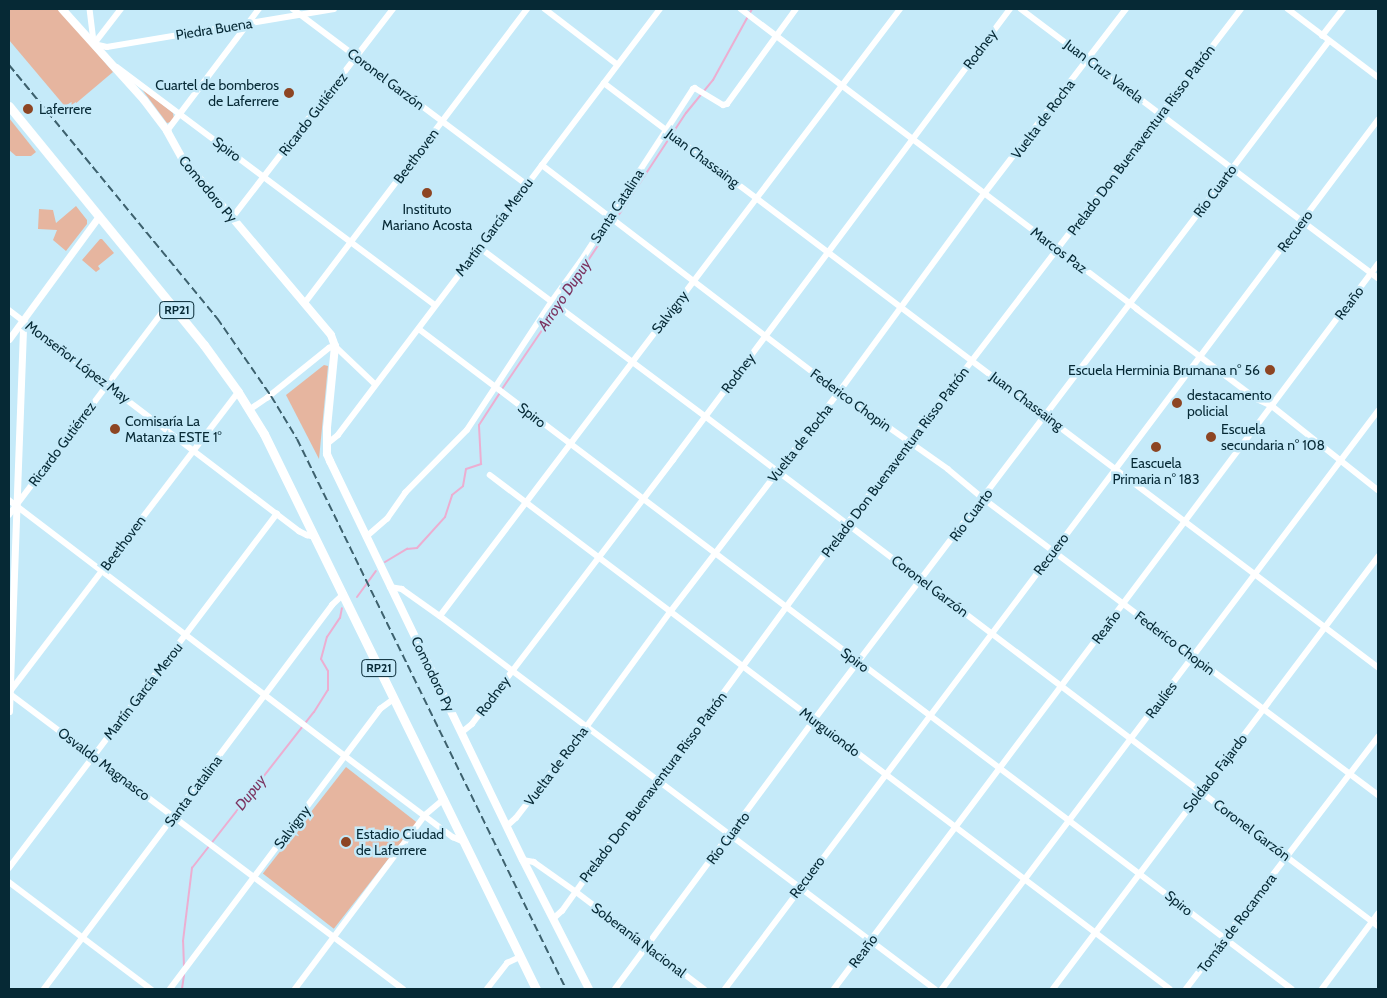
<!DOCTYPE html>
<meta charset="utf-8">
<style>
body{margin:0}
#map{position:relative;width:1387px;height:998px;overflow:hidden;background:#c5eaf9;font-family:Cabin,sans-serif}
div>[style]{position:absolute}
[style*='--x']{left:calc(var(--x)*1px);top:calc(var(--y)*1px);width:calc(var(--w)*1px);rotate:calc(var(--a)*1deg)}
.green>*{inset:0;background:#e6b59f;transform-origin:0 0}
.stream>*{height:2px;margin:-1px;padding:0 1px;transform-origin:1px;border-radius:1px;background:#ecaed1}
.minor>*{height:5.5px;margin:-2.75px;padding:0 2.75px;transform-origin:2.75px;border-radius:2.75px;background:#fff}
.tertiary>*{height:7px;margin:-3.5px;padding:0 3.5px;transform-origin:3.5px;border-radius:3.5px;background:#fff}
.secondary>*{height:8px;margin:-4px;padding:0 4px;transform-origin:4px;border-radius:4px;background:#fff}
.primary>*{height:9px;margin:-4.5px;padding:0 4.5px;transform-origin:4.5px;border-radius:4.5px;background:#fff}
.rail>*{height:2px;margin-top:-1px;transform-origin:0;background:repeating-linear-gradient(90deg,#3d616e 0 8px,transparent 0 12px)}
.dots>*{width:14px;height:14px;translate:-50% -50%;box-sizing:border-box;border:2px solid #c5eaf9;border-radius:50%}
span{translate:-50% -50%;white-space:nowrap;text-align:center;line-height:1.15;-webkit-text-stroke:5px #c5eaf9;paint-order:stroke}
.shield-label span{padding:1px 4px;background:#c5eaf9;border:1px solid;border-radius:4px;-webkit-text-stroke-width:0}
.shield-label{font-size:12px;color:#062935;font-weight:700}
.street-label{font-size:14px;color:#062935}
.poi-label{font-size:14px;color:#062935}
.right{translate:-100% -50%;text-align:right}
.left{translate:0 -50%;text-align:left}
.water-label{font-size:15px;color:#7b3360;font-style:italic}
.frame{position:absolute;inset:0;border:10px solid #062935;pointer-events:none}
</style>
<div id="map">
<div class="green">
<i style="clip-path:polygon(9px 9px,59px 9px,113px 72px,68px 110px,9px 40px)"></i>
<i style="clip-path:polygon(141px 88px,173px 113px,174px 119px,171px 122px,167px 123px)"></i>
<i style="clip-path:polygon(9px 118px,36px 152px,31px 156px,16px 156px,9px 150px)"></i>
<i style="clip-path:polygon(76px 206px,87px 220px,87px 224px,66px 251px,53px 240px,57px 230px,38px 229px,39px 209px,53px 210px,56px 223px)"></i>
<i style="clip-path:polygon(100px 239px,102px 239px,114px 253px,98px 266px,100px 269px,96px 272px,82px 260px)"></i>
<i style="clip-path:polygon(324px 365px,328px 366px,319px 459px,286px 395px)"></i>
<i style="left:346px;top:767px;width:90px;height:135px;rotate:38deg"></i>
</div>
<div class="stream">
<i style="--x:616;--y:219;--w:127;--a:-56.6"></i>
<i style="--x:686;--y:113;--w:43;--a:-50.7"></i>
<i style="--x:713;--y:80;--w:81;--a:-61.2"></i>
<i style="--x:559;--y:304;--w:97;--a:-56.3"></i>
<i style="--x:502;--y:389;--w:98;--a:-55.8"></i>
<i style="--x:385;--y:562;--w:26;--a:-31"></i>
<i style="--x:407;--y:549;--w:10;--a:-6"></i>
<i style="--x:417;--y:548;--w:42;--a:-47.9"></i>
<i style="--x:445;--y:517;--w:23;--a:-72"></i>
<i style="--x:452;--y:495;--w:14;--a:-39"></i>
<i style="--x:463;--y:486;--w:17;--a:-80"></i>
<i style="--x:466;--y:469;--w:16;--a:-18"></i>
<i style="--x:481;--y:464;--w:39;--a:-93"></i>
<i style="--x:479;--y:425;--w:38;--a:-57"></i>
<i style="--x:357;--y:597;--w:32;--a:-54"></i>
<i style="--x:184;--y:967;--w:26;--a:-92"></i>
<i style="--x:183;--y:941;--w:74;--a:-83"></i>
<i style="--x:192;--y:868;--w:198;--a:-52"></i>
<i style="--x:314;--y:712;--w:26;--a:-58"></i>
<i style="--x:328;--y:690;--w:19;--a:-90"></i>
<i style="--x:328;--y:671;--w:14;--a:-120"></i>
<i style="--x:321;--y:659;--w:23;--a:-75"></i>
<i style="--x:327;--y:637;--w:23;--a:-56"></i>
<i style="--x:340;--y:618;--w:10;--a:-79"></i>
<i style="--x:182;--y:989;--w:15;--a:-82"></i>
</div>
<div class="minor">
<i style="--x:90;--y:9;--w:35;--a:83"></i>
<i style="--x:293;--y:9;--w:293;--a:36.9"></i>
<i style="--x:545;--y:9;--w:91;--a:37.4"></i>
<i style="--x:741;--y:9;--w:497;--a:37.1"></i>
<i style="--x:1137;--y:309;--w:150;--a:36.9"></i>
<i style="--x:1257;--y:399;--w:17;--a:25"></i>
<i style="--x:1272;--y:406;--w:135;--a:38.4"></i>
<i style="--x:1021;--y:9;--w:447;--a:37"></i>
<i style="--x:1288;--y:9;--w:113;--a:37.1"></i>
<i style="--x:1322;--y:36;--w:34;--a:-52"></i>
<i style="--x:94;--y:44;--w:13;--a:13"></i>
<i style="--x:107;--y:47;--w:230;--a:-9.5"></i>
<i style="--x:94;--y:44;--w:44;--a:-52.4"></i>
<i style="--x:117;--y:67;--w:397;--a:36.8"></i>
<i style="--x:604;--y:83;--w:970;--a:37.04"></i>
<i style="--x:167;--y:131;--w:153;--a:-53"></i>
<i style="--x:542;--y:165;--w:374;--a:37.4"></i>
<i style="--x:839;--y:392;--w:133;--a:35.2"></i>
<i style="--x:948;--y:469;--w:47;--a:39.8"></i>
<i style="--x:984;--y:499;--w:493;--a:36.9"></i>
<i style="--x:232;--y:218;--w:264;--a:-52.4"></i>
<i style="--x:479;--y:247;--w:282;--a:36.8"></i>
<i style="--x:705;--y:416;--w:844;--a:37.15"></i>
<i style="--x:304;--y:304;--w:370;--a:-52.9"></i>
<i style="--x:9;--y:310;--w:365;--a:37.3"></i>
<i style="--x:299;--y:531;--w:9;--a:27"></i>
<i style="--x:307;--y:535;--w:9;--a:13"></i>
<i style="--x:419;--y:329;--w:1094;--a:37.09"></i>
<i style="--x:249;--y:410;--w:22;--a:-34"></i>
<i style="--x:267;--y:398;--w:80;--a:-38.9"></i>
<i style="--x:329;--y:348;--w:6;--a:-18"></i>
<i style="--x:335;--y:346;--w:55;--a:43.5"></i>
<i style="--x:327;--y:444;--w:14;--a:-39"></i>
<i style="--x:338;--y:435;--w:534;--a:-52.92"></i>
<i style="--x:490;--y:475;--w:852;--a:37.08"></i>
<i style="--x:9;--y:500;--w:422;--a:37.3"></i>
<i style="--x:345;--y:756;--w:135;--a:36.9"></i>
<i style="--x:453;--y:837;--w:12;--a:24"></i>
<i style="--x:9;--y:515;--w:267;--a:-52.9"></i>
<i style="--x:366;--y:537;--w:28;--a:-41"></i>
<i style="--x:387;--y:519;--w:32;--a:-55"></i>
<i style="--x:405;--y:493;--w:88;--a:-45.5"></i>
<i style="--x:467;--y:430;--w:154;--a:-56.6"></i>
<i style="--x:552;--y:301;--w:49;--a:-54.1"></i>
<i style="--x:581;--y:261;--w:205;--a:-56.9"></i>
<i style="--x:693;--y:89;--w:2;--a:-27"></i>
<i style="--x:695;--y:88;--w:33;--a:31"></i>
<i style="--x:723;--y:105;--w:4;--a:-14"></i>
<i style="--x:727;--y:104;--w:117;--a:-54"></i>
<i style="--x:390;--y:587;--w:12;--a:9"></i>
<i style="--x:402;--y:589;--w:47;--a:35.4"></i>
<i style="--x:440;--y:616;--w:620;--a:37"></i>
<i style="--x:440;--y:616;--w:762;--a:-52.84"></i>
<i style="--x:9;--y:693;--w:493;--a:36.9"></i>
<i style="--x:9;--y:693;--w:378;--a:-52.7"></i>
<i style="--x:461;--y:733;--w:14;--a:-39"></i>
<i style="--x:472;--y:724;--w:332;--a:-52.7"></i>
<i style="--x:673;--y:460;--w:563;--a:-53.23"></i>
<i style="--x:507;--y:826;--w:12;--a:-42"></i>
<i style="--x:516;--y:818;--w:116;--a:-52.3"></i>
<i style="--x:587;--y:726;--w:142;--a:-53.9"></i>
<i style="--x:671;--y:611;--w:276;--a:-52.5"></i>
<i style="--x:839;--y:392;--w:245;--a:-53.8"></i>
<i style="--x:984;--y:194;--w:233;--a:-52.5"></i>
<i style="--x:523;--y:860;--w:11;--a:10"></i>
<i style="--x:534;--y:862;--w:50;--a:35.3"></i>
<i style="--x:575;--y:891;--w:162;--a:37.2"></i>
<i style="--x:9;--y:868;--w:444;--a:-52.9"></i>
<i style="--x:9;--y:882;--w:178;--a:37"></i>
<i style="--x:553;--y:919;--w:12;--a:-42"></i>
<i style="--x:562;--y:911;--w:82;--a:-54.4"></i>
<i style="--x:610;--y:844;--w:80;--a:-52.1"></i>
<i style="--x:659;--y:781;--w:318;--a:-53.8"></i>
<i style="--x:847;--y:524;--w:648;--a:-52.58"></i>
<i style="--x:44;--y:989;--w:480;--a:-53.1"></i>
<i style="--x:332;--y:605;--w:16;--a:-43"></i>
<i style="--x:170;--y:989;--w:350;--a:-53.1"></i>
<i style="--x:380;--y:709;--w:17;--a:-36"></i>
<i style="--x:295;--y:989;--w:217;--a:-53.2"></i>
<i style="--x:425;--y:815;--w:25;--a:-40"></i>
<i style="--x:487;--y:989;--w:33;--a:-52"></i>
<i style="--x:507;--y:963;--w:14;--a:-25"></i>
<i style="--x:615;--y:989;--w:335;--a:-53.5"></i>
<i style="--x:814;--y:720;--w:852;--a:-52.82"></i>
<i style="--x:725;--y:989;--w:1087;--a:-53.08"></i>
<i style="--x:834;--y:989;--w:906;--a:-53.12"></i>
<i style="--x:942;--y:989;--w:724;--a:-52.97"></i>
<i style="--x:1053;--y:989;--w:541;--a:-53.05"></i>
<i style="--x:1186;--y:989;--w:317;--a:-52.7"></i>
<i style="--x:1322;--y:989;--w:94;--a:-53.3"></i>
</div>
<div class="tertiary">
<i style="--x:9;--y:339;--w:152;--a:-53.8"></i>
<i style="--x:9;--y:711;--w:390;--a:-87.9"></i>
</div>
<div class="secondary">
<i style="--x:62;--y:9;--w:122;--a:48"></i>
<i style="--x:144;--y:100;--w:39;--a:53"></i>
<i style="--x:167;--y:131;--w:31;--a:61"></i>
<i style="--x:182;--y:158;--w:231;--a:49.9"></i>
<i style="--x:331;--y:335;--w:12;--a:70"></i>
<i style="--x:335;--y:346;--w:82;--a:95.6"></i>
<i style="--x:327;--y:428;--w:26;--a:90"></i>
<i style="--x:327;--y:454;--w:8;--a:67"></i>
<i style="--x:330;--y:461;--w:443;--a:64.2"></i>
<i style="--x:523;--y:860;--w:145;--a:62.9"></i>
</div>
<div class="primary">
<i style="--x:9;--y:106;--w:308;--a:50.8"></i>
<i style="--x:204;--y:345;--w:58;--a:54.1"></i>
<i style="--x:238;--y:392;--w:49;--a:58.2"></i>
<i style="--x:264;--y:434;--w:618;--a:63.89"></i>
</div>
<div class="rail">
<i style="--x:9;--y:65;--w:328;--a:50.6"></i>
<i style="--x:217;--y:318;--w:95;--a:55.3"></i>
<i style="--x:271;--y:396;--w:50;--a:58.8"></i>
<i style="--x:297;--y:439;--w:612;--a:63.94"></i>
</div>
<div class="dots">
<i style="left:289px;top:93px;background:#8d4523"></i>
<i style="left:28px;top:109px;background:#8d4523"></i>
<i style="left:427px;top:193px;background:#8d4523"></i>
<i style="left:1270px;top:370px;background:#8d4523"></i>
<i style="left:1177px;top:403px;background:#8d4523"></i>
<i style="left:115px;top:429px;background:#8d4523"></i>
<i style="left:1211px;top:437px;background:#8d4523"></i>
<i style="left:1156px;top:447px;background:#8d4523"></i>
<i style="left:346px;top:842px;background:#8d4523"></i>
</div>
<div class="shield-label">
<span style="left:177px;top:310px">RP21</span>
<span style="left:379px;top:668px">RP21</span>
</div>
<div class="street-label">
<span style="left:214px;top:29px;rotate:-9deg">Piedra Buena</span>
<span style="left:980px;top:49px;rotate:-53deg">Rodney</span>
<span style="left:1104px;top:71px;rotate:37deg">Juan Cruz Varela</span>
<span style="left:386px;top:79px;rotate:37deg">Coronel Garzón</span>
<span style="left:313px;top:114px;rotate:-52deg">Ricardo Gutiérrez</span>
<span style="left:1043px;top:119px;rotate:-53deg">Vuelta de Rocha</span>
<span style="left:1141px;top:140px;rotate:-53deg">Prelado Don Buenaventura Risso Patrón</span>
<span style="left:227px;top:149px;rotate:37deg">Spiro</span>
<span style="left:416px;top:156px;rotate:-53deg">Beethoven</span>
<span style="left:703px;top:158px;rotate:37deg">Juan Chassaing</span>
<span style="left:208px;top:189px;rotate:50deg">Comodoro Py</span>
<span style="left:1215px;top:191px;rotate:-53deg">Río Cuarto</span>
<span style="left:617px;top:206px;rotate:-57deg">Santa Catalina</span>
<span style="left:494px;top:227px;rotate:-53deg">Martín García Merou</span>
<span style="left:1295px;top:231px;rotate:-53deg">Recuero</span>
<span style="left:1059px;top:250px;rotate:37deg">Marcos Paz</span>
<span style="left:1349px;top:303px;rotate:-53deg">Reaño</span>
<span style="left:670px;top:312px;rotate:-52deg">Salvigny</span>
<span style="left:78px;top:362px;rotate:37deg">Monseñor López May</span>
<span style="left:738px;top:373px;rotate:-53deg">Rodney</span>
<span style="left:851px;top:400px;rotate:36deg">Federico Chopin</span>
<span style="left:1027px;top:401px;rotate:37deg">Juan Chassaing</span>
<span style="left:532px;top:415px;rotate:38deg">Spiro</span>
<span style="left:800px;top:443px;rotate:-52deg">Vuelta de Rocha</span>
<span style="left:62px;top:444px;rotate:-53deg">Ricardo Gutiérrez</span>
<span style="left:895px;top:462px;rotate:-53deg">Prelado Don Buenaventura Risso Patrón</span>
<span style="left:971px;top:515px;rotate:-53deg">Río Cuarto</span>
<span style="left:123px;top:543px;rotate:-53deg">Beethoven</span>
<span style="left:1051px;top:554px;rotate:-53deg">Recuero</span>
<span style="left:930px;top:586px;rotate:37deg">Coronel Garzón</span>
<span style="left:1106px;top:627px;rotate:-53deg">Reaño</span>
<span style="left:1175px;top:643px;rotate:37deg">Federico Chopin</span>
<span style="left:855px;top:660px;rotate:37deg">Spiro</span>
<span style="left:433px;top:674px;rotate:64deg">Comodoro Py</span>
<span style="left:143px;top:691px;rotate:-52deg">Martín García Merou</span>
<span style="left:493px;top:696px;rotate:-53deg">Rodney</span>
<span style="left:1161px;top:700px;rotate:-53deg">Raulíes</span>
<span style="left:830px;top:732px;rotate:37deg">Murguiondo</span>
<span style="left:104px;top:764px;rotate:37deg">Osvaldo Magnasco</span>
<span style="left:556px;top:766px;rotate:-53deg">Vuelta de Rocha</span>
<span style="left:1215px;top:773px;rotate:-52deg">Soldado Fajardo</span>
<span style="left:653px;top:787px;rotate:-53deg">Prelado Don Buenaventura Risso Patrón</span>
<span style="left:193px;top:791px;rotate:-53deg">Santa Catalina</span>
<span style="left:292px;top:827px;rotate:-53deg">Salvigny</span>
<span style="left:1252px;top:830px;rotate:37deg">Coronel Garzón</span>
<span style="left:728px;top:838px;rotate:-53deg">Río Cuarto</span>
<span style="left:807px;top:877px;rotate:-53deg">Recuero</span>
<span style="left:1179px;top:903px;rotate:39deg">Spiro</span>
<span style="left:1237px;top:923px;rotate:-53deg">Tomás de Rocamora</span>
<span style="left:639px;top:940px;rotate:37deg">Soberanía Nacional</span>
<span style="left:863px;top:951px;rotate:-53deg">Reaño</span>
</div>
<div class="poi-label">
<span class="right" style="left:279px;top:93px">Cuartel de bomberos<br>de Laferrere</span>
<span class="left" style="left:39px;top:109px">Laferrere</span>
<span style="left:427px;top:217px">Instituto<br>Mariano Acosta</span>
<span class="right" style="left:1260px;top:370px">Escuela Herminia Brumana n° 56</span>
<span class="left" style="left:1187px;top:403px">destacamento<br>policial</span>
<span class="left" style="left:125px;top:429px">Comisaría La<br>Matanza ESTE 1°</span>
<span class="left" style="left:1221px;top:437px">Escuela<br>secundaria n° 108</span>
<span style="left:1156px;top:471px">Eascuela<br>Primaria n° 183</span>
<span class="left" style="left:356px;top:842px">Estadio Ciudad<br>de Laferrere</span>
</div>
<div class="water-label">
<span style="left:565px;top:295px;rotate:-56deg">Arroyo Dupuy</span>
<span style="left:251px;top:793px;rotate:-52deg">Dupuy</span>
</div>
<div class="frame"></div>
</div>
